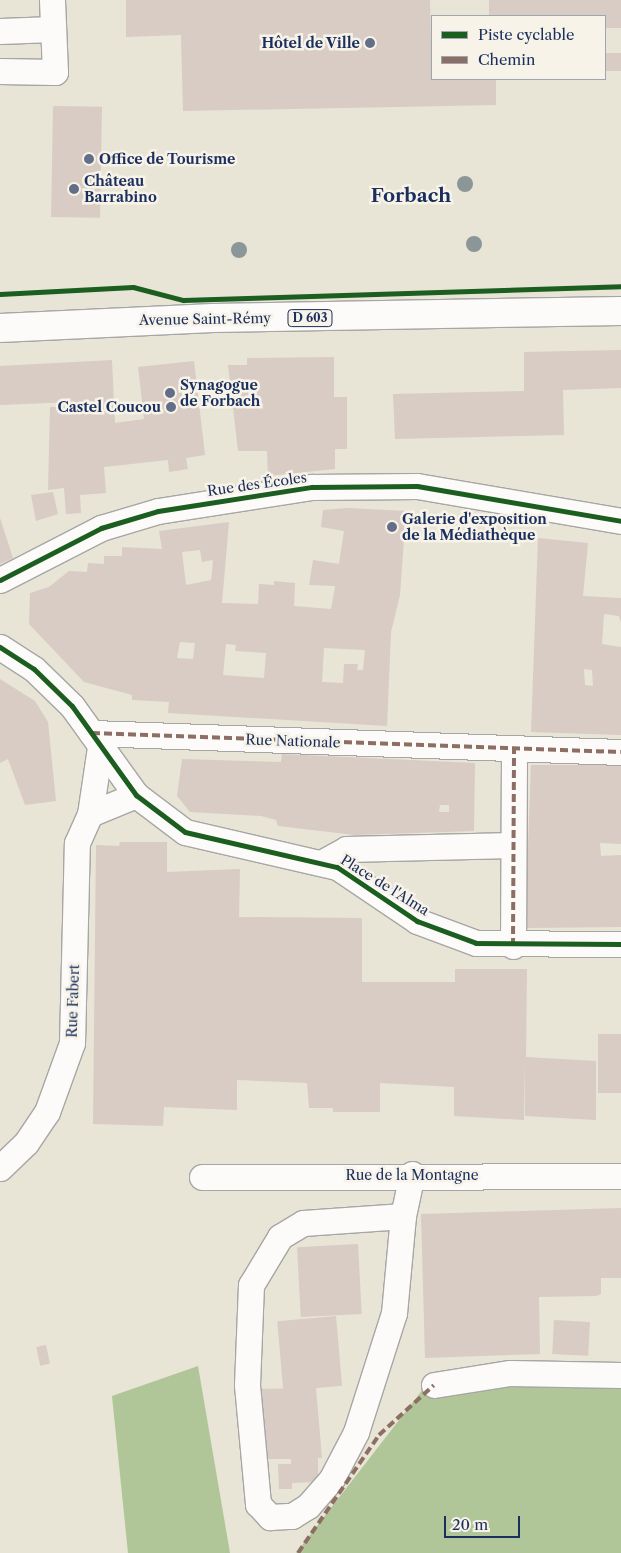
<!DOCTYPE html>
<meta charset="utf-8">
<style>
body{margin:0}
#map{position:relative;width:621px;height:1553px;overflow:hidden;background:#e8e4d6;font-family:"Libre Caslon Text",serif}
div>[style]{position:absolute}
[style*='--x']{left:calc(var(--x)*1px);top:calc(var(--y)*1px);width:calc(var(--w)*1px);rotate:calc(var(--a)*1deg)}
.forest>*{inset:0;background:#b0c698}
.building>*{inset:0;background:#d8ccc4;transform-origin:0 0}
.roads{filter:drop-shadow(1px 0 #a6a6a4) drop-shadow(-1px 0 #a6a6a4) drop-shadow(0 1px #a6a6a4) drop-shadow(0 -1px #a6a6a4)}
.minor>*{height:25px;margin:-12.5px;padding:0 12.5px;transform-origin:12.5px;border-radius:12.5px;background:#fcfbf9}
.major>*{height:28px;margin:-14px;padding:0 14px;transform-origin:14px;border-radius:14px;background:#fcfbf9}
.quiet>*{height:4px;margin-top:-2px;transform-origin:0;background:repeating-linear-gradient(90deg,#8d6e63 0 8px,transparent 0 12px)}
.cycleway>*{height:5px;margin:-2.5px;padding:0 2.5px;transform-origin:2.5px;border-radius:2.5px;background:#1b5e20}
.trees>*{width:16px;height:16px;margin:-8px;border-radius:50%;background:#8a9697}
.dots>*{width:14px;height:14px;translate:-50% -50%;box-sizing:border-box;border:2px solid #f7f3e8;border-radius:50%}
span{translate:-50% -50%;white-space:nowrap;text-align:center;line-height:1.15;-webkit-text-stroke:5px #f7f3e8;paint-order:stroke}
.shield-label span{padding:1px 4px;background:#f7f3e8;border:1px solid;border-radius:4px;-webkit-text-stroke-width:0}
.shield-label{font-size:12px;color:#1b2f5e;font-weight:700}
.poi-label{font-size:14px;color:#1b2f5e;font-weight:700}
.right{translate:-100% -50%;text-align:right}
.left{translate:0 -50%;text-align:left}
.street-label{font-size:14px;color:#1b2f5e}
.district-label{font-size:19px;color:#1b2f5e;font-weight:700}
.legend{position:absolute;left:431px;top:15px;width:175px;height:65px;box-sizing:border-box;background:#f7f3e8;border:1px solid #9fa5b1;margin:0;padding:6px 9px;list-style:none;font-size:15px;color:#1b2f5e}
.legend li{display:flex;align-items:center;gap:10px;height:25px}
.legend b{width:25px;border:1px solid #9fa5b1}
.scale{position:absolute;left:444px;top:1516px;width:76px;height:22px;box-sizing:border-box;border:2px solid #1b2f5e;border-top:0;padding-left:6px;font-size:15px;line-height:18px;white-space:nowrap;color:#1b2f5e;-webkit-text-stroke:4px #f7f3e8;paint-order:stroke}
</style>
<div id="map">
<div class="forest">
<i style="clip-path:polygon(531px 1361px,621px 1369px,621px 1553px,296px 1553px,434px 1375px)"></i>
<i style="clip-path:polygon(198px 1366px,230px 1553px,128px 1553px,112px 1396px)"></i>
</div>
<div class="building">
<i style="clip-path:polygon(126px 0,430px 0,432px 79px,496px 79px,496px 105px,183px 111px,181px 35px,126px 37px)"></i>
<i style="clip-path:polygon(489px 0,621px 0,621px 28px,605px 28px,605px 16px,489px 16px)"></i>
<i style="left:605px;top:53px;width:16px;height:18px"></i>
<i style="left:53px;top:106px;width:49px;height:111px;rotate:1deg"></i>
<i style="clip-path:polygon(621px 350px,621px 388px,563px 390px,564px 435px,395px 439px,393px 394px,524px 391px,524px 352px)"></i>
<i style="clip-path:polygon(334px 357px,334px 397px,347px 397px,347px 449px,335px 449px,335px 469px,268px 476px,267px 451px,238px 451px,228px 365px,247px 365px,247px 358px)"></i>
<i style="clip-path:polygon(112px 360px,115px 423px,144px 419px,138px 367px,194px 361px,205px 455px,186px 458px,188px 469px,169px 472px,168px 460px,104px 467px,106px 493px,80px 495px,81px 513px,66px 514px,64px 488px,48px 490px,50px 407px,73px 406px,73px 402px,0 405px,0 366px)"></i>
<i style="clip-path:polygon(53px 492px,58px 514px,36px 521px,31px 495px)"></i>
<i style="clip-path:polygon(evenodd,347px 508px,406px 511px,400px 595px,391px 632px,387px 726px,168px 713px,169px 702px,132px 700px,132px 695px,84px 682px,29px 624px,30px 593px,49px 587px,69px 571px,87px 572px,88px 563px,104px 564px,104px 556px,122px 556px,122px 547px,162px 549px,159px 531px,229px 522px,222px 603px,258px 604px,259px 584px,274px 585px,274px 581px,295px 583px,294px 606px,331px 609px,335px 586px,309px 585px,313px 560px,339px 564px,344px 531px,321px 527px,323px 510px,347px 508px,200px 550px,202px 562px,213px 560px,211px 580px,186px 585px,182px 552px,200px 550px,347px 508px,180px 642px,195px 643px,193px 659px,177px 658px,180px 642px,347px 508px,226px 644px,236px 645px,235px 651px,266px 653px,264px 678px,223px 675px,226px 644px,347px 508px,324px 648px,365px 650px,363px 670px,357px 670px,358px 664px,344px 664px,343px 683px,322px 682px,324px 648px)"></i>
<i style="clip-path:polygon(0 518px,13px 558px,0 564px)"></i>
<i style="clip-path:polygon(evenodd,538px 538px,588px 543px,583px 596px,621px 598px,621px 623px,619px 616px,604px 614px,602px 644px,621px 647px,621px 735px,531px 732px,538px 538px,584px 669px,592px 670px,593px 686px,585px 685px,584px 669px)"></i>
<i style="clip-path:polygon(0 679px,35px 701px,48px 722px,56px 801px,25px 805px,8px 759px,0 763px)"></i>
<i style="clip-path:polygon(evenodd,282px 754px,475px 763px,474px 831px,355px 835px,278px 826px,276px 820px,261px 816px,190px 812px,177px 796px,182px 759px,281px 762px,282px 754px,440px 805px,449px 805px,449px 812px,439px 812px,440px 805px)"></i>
<i style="clip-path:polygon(531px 765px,621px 765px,621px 844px,600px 843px,601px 856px,621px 855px,621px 927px,525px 928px)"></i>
<i style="clip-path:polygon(120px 842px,167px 842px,167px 872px,240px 869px,239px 917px,362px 918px,362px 982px,455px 982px,455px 969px,527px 969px,526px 1057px,596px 1061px,596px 1120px,525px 1116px,524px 1061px,524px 1120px,454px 1116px,454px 1087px,380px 1083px,380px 1112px,333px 1112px,333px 1108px,309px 1108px,307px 1083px,237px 1080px,237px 1110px,164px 1107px,163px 1126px,93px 1124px,96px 845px,119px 846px)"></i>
<i style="left:598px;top:1034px;width:23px;height:59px"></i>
<i style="clip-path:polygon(621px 1208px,621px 1278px,601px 1278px,601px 1294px,596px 1296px,539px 1297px,540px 1354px,425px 1358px,421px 1214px)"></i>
<i style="left:358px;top:1244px;width:70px;height:61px;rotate:87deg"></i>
<i style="left:336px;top:1316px;width:70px;height:59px;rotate:85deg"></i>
<i style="left:554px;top:1320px;width:36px;height:34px;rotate:3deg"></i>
<i style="left:46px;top:1345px;width:19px;height:10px;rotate:78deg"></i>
<i style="clip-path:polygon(316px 1388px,322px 1458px,318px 1458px,318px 1482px,292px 1483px,292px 1489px,279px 1489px,278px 1464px,291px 1464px,291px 1459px,262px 1459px,256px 1389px)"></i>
</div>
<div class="roads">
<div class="minor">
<i style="--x:0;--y:31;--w:53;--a:-2.2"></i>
<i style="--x:0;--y:71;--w:55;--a:1"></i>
<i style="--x:55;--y:72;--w:72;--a:-92.4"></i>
<i style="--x:0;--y:580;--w:114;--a:-27.2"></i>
<i style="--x:101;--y:528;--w:59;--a:-16.6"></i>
<i style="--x:158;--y:511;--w:156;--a:-8.9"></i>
<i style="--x:312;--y:487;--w:105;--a:-0.5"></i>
<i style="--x:417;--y:486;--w:207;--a:9.7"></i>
<i style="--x:0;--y:647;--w:40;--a:32.9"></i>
<i style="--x:34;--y:669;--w:53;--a:44.2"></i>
<i style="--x:72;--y:706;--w:110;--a:54.3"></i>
<i style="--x:136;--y:795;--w:61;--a:37.1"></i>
<i style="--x:185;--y:832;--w:156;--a:13"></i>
<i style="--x:337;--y:867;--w:97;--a:34"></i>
<i style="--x:417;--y:921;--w:63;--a:20.4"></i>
<i style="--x:476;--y:943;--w:145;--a:0.4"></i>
<i style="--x:92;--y:733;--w:529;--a:2.06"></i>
<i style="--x:90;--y:814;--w:50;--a:-22.4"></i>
<i style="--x:323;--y:862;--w:26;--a:-29"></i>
<i style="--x:346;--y:849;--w:167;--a:-1.4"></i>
<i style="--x:513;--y:946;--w:196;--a:-89.7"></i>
<i style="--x:0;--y:1168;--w:36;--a:-44"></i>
<i style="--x:26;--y:1143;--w:37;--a:-56"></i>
<i style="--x:47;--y:1112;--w:73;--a:-70.1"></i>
<i style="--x:72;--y:1043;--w:200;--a:-88.6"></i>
<i style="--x:77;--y:843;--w:32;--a:-66"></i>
<i style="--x:90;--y:814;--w:68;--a:-81.5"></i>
<i style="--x:202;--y:1177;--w:419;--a:-0.1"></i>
<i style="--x:403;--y:1216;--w:100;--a:176"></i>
<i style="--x:303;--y:1223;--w:27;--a:149"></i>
<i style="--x:280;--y:1237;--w:56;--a:121.1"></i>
<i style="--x:251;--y:1285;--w:100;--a:92.3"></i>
<i style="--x:247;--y:1385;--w:120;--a:84.7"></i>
<i style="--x:258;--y:1504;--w:18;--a:47"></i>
<i style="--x:270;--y:1517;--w:22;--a:-3"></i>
<i style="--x:292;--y:1516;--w:19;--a:-32"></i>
<i style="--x:308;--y:1506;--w:37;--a:-49"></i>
<i style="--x:332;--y:1478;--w:52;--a:-62.4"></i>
<i style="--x:356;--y:1432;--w:125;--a:-72.3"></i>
<i style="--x:394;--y:1313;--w:97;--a:-84.7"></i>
<i style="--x:403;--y:1216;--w:43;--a:-77.9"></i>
<i style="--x:434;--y:1385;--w:77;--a:-9"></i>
<i style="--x:510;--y:1373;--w:111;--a:1"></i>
</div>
<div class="major">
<i style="--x:0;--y:328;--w:213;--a:-2.7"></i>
<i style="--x:213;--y:318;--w:408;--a:-1"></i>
</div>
</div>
<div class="quiet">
<i style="--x:92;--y:733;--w:529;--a:2.06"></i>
<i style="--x:513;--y:946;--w:196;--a:-89.7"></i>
<i style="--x:298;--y:1553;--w:143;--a:-55.5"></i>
<i style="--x:379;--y:1435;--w:74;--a:-42.3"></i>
</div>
<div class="cycleway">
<i style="--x:0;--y:294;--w:133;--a:-3"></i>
<i style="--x:133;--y:287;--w:52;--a:14.6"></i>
<i style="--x:183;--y:300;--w:438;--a:-1.8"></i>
<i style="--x:0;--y:580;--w:114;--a:-27.2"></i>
<i style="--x:101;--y:528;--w:59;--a:-16.6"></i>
<i style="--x:158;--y:511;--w:156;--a:-8.9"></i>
<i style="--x:312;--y:487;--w:105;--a:-0.5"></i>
<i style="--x:417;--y:486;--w:207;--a:9.7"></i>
<i style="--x:0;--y:647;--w:40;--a:32.9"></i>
<i style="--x:34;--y:669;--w:53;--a:44.2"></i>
<i style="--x:72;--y:706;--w:110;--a:54.3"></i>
<i style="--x:136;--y:795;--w:61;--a:37.1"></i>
<i style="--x:185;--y:832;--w:156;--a:13"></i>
<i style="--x:337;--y:867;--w:97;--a:34"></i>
<i style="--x:417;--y:921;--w:63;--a:20.4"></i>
<i style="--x:476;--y:943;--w:145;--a:0.4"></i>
</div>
<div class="trees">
<i style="left:465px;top:184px"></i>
<i style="left:474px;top:244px"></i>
<i style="left:239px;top:250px"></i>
</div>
<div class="dots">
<i style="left:370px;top:43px;background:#636e88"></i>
<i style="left:89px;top:159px;background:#636e88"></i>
<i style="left:74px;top:189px;background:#636e88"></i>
<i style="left:170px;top:393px;background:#636e88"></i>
<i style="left:171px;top:407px;background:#636e88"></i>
<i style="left:392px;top:527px;background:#636e88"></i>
</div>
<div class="shield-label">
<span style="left:310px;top:318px">D 603</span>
</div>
<div class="poi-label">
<span class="right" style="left:360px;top:43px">Hôtel de Ville</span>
<span class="left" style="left:99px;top:159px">Office de Tourisme</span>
<span class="left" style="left:84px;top:189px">Château<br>Barrabino</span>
<span class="left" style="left:180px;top:393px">Synagogue<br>de Forbach</span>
<span class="right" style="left:161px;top:407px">Castel Coucou</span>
<span class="left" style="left:402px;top:527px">Galerie d'exposition<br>de la Médiathèque</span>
</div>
<div class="street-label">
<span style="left:205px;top:319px;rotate:-1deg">Avenue Saint-Rémy</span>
<span style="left:257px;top:484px;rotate:-8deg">Rue des Écoles</span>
<span style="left:293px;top:741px;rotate:2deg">Rue Nationale</span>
<span style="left:385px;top:885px;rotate:32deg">Place de l'Alma</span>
<span style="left:73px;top:1001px;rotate:-88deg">Rue Fabert</span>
<span style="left:412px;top:1175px">Rue de la Montagne</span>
</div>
<div class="district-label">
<span style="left:411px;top:196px">Forbach</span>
</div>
<ul class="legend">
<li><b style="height:6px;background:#1b5e20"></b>Piste cyclable</li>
<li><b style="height:6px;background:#8d6e63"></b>Chemin</li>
</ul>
<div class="scale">20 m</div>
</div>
